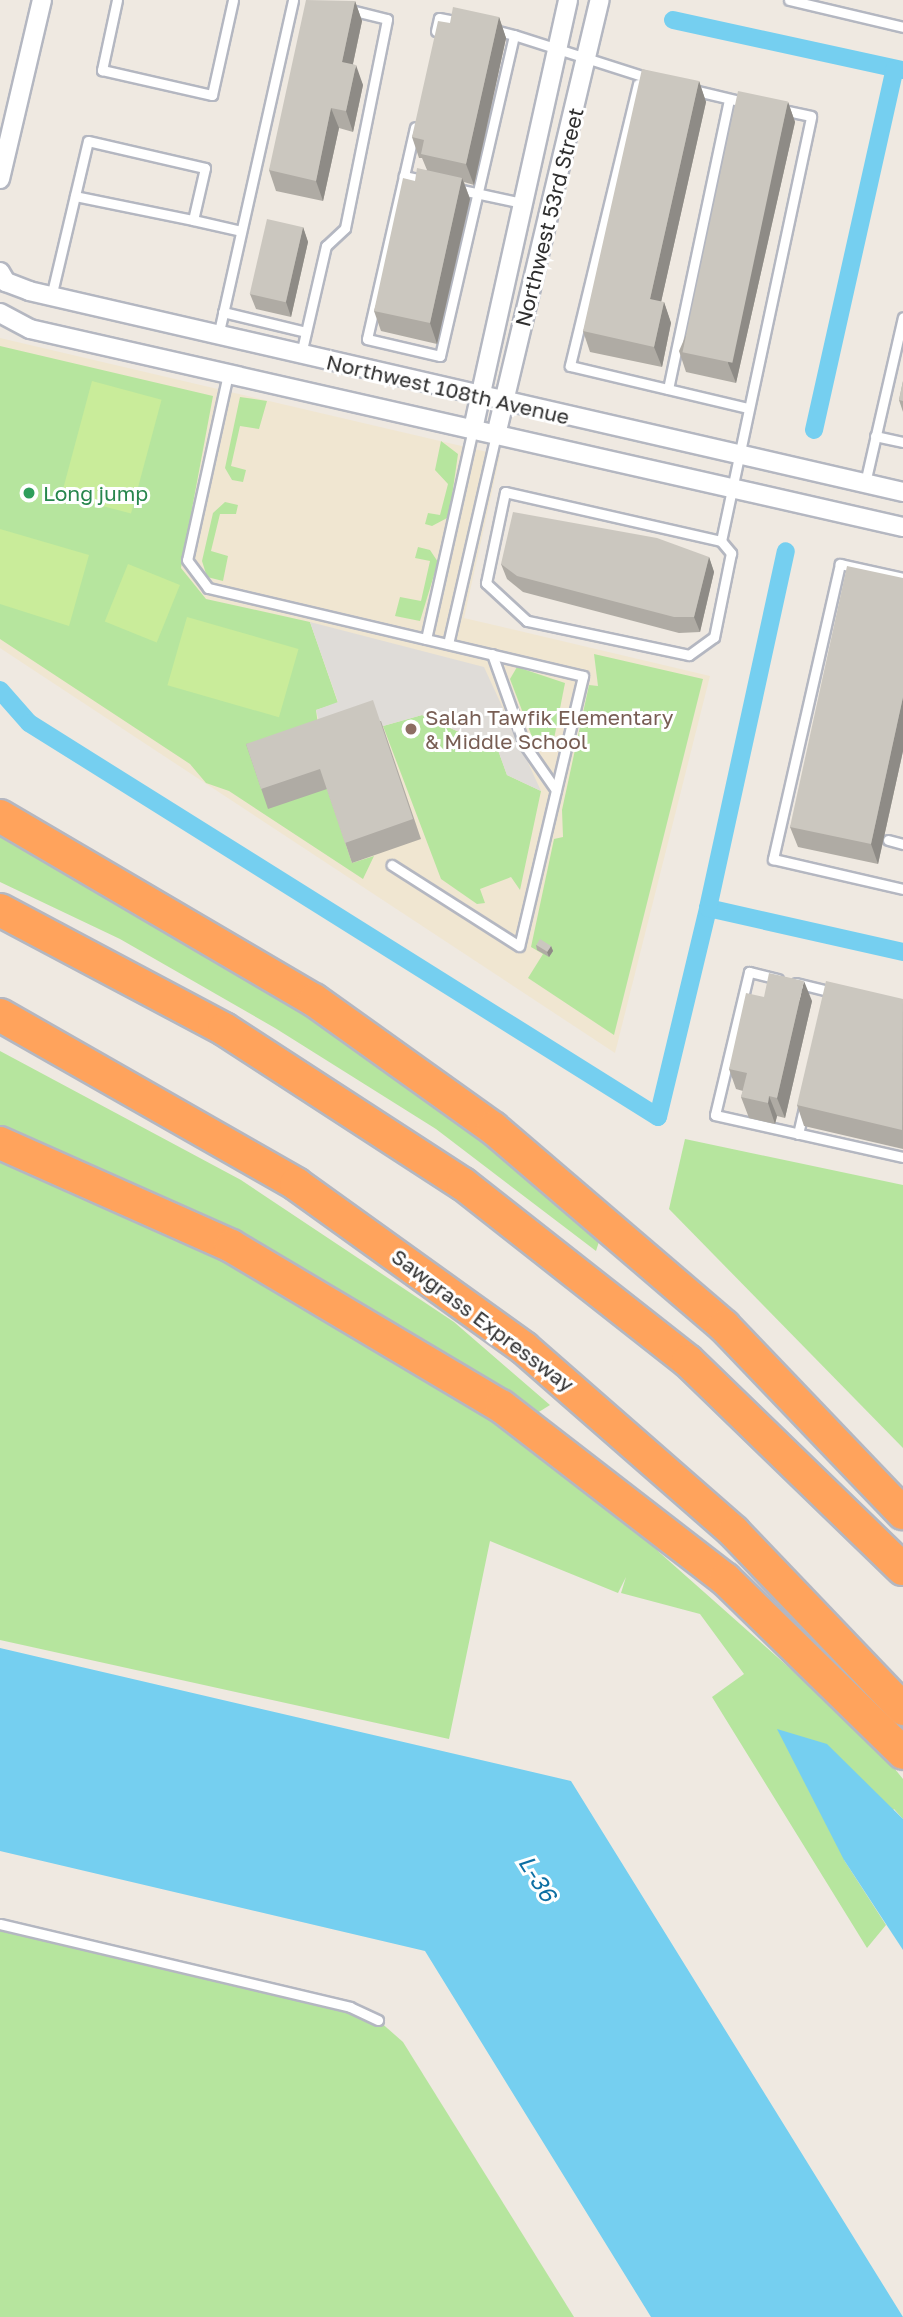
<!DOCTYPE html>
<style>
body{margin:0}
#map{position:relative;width:903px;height:2317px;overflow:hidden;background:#efe9e1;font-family:"Golos Text",sans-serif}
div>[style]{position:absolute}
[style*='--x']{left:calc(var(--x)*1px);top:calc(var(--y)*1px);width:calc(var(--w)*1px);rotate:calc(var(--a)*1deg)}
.education>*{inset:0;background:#f0e6d1}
.green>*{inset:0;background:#b6e59e}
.pitch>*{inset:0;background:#c9ec9a;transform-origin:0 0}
.plaza>*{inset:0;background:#dfdcd8}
.water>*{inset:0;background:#75cff0}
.canal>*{height:18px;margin:-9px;padding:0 9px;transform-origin:9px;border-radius:9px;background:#75cff0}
.roads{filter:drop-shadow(2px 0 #b4b7c1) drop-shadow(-2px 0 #b4b7c1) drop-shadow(0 2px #b4b7c1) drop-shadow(0 -2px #b4b7c1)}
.service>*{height:9px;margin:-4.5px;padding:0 4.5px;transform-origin:4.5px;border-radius:4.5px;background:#fff}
.minor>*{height:18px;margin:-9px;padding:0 9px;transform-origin:9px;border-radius:9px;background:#fff}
.motorway>*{height:32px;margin:-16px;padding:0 16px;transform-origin:16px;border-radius:16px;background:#ffa35c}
.wall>*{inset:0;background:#afaba4}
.shaded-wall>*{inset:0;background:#8e8b86}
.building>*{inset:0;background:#cbc7bf;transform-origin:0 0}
.dots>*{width:19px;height:19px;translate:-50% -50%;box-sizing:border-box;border:4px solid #fff;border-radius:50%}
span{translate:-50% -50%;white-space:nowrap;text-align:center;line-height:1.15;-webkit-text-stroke:6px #fff;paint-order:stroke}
.street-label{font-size:21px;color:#2e2e2e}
.leisure-label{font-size:21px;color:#27864d}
.left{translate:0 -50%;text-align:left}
.education-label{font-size:21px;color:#785e54}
.water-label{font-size:23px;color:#0d6fa3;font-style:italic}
</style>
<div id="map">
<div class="education">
<i style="clip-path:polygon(0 338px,500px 455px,464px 618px,710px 676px,615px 1053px,0 648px)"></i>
</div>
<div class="green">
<i style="clip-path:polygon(0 346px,213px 396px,181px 568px,206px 599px,310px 622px,338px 703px,316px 710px,327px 789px,352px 863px,374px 856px,363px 879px,229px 791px,206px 783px,190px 764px,0 639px)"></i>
<i style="clip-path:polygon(240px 397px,267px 401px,259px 429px,240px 426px,231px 466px,246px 470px,243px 482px,232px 480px,225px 468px)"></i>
<i style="clip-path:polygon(441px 441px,458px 454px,449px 517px,432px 526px,425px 524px,428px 513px,440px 515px,448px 484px,435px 470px)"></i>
<i style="clip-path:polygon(225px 502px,238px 505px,236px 514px,220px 514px,211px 551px,228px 556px,223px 581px,207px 577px,202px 561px,213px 513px)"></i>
<i style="clip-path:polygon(418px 547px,430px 550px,438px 562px,420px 621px,395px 616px,400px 597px,421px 601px,430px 561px,415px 558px)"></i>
<i style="clip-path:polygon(594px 654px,703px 679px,614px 1035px,528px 978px,543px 954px,531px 947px,554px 839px,563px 837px,562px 810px,589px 685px,598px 686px)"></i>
<i style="clip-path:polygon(517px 667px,565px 683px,553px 744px,534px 742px,510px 679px)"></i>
<i style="clip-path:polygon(422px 715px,498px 750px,507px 775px,541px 791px,520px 890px,511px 877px,480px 889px,485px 903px,477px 904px,441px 879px,383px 726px)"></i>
<i style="clip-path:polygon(0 821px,310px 1006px,604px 1226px,596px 1251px,436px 1129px,275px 1028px,120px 939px,0 882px)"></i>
<i style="clip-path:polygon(0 1051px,241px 1180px,454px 1322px,550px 1405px,534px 1415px,379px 1314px,226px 1230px,0 1128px)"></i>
<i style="clip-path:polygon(685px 1139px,903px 1185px,903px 1448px,669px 1209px)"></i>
<i style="clip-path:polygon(0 1154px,309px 1295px,608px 1498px,660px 1553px,874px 1743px,903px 1779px,903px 1819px,894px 1809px,844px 1860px,886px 1925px,867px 1948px,712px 1697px,744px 1674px,700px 1614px,621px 1593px,626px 1577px,618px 1593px,490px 1541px,449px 1739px,0 1640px)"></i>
<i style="clip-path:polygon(0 1924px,350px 2007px,378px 2020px,403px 2042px,574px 2317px,0 2317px)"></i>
</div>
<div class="pitch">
<i style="left:92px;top:381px;width:72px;height:118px;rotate:15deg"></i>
<i style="clip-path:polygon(0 529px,89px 555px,69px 626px,0 604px)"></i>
<i style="left:128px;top:564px;width:56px;height:62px;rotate:22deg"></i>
<i style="left:187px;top:617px;width:116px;height:71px;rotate:16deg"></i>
</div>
<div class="plaza">
<i style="clip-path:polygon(310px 622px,484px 667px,541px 791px,507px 775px,498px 750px,422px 715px,383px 726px,320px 725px,316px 710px,338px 702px)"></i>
</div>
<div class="water">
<i style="clip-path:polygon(0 1648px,571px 1781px,903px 2317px,651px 2317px,425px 1951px,0 1851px)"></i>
<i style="clip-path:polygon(777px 1729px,827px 1744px,903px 1819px,903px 1950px,844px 1860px)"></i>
</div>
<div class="canal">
<i style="--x:673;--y:20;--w:235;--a:12.3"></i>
<i style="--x:814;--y:430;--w:370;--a:-77.4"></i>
<i style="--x:0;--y:690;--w:44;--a:48.7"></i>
<i style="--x:29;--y:723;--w:742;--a:32.06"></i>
<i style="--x:658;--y:1117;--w:215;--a:-76.5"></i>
<i style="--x:708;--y:908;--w:200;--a:12.7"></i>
<i style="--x:708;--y:908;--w:365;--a:-77.7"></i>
</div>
<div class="roads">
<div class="service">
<i style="--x:117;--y:0;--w:72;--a:102.1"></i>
<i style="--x:102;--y:70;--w:113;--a:12.8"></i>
<i style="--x:212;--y:95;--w:97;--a:-77.5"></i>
<i style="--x:789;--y:0;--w:117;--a:13.3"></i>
<i style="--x:436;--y:31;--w:13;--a:-77"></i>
<i style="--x:439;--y:18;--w:21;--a:11"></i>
<i style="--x:514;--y:35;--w:142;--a:17.7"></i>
<i style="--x:638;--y:84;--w:290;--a:103.6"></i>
<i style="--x:570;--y:366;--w:183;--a:13.3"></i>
<i style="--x:693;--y:90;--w:57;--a:13.3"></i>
<i style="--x:404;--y:176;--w:50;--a:-77.3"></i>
<i style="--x:427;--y:181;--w:24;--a:-168"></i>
<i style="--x:404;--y:176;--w:167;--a:102.8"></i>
<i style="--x:367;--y:339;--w:75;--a:13.1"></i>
<i style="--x:440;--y:356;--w:329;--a:-77"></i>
<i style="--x:514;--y:35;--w:21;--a:-166"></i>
<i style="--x:457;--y:189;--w:66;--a:12.2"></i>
<i style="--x:75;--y:196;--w:120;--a:11.5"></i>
<i style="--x:51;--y:297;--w:160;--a:-76.7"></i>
<i style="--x:88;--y:141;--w:120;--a:13"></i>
<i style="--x:205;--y:168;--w:53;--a:103"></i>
<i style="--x:193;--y:220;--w:49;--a:12.9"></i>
<i style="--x:223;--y:312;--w:85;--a:13.5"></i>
<i style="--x:218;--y:336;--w:344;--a:-77.4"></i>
<i style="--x:301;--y:354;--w:111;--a:-77"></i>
<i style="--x:326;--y:246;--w:26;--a:-43"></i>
<i style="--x:345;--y:228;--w:213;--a:-78.6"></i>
<i style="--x:387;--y:19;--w:38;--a:-166"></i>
<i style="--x:228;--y:374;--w:190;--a:102.4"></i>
<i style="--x:187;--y:560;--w:35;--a:53"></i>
<i style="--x:208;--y:588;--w:385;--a:13.2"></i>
<i style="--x:583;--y:676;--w:277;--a:103.3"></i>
<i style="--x:519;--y:946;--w:151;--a:-147.5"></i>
<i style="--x:668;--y:389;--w:296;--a:-78.1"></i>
<i style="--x:875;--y:436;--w:29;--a:12"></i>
<i style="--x:865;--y:483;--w:170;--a:-77.1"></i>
<i style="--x:505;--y:492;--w:221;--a:12.8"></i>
<i style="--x:721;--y:541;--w:16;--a:50"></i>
<i style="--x:731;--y:553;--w:86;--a:101.4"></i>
<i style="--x:714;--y:637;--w:31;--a:144"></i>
<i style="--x:689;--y:655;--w:166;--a:-168.1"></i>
<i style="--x:527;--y:621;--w:56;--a:-137.2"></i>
<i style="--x:486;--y:583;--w:93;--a:-78.2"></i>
<i style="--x:721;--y:541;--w:434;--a:-78"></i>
<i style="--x:811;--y:116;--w:30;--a:-168"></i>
<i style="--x:903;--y:578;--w:65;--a:-167.5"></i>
<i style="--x:840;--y:564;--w:303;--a:102.8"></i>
<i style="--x:773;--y:859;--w:133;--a:13"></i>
<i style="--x:426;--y:639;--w:215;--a:-77.4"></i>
<i style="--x:448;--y:644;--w:214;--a:-77.1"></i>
<i style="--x:492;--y:654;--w:96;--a:70.4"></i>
<i style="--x:524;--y:744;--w:56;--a:55.2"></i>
<i style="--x:888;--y:840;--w:16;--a:15"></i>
<i style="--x:778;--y:979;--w:30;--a:-166"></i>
<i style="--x:749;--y:972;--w:147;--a:103.4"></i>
<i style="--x:715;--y:1115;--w:193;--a:12.6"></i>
<i style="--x:796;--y:983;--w:38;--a:14"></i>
<i style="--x:798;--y:1134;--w:27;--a:-77"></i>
<i style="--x:0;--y:1924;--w:360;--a:13.3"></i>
<i style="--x:350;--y:2007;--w:31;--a:25"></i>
</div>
<div class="minor">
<i style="--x:0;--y:179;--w:184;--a:-76.8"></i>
<i style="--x:0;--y:272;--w:12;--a:59"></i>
<i style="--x:6;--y:282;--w:25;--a:21"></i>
<i style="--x:29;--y:291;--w:897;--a:12.95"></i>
<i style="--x:0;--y:313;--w:34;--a:28"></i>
<i style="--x:30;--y:329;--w:895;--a:12.78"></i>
<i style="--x:473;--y:429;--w:439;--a:-77.5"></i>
<i style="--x:496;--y:435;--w:447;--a:-76.6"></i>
</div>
<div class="motorway">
<i style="--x:0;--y:816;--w:364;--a:30.4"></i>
<i style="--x:314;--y:1000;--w:220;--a:35.6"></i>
<i style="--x:493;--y:1128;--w:304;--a:40.6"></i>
<i style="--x:724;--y:1326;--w:259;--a:46.3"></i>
<i style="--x:0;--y:910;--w:254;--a:28"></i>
<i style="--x:224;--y:1029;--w:285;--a:33"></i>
<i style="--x:463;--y:1184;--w:286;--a:38.2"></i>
<i style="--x:688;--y:1361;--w:299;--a:44.1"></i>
<i style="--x:0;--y:1015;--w:341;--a:29.7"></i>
<i style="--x:296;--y:1184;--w:281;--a:35.7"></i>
<i style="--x:524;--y:1348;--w:279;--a:41.2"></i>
<i style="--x:734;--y:1532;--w:245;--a:46.3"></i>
<i style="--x:0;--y:1143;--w:253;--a:24"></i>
<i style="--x:231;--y:1246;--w:314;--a:30.7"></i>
<i style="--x:501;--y:1406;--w:283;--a:37.7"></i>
<i style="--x:725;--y:1579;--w:249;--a:44.3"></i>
</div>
</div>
<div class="wall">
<i style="clip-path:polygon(355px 1px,362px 21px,353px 64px,363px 85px,353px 132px,339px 128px,323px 201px,276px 191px,269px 170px)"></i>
<i style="clip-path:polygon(499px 17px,506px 38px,474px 185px,464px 182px,470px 199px,437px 344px,381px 331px,374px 311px,415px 181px,427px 170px,422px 158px,419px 158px,412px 137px,450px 23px)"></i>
<i style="clip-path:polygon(699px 81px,706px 102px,661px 302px,664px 302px,671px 323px,662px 367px,590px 352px,583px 331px)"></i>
<i style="clip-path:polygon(788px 102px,795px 122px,736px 383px,686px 372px,679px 351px)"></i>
<i style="clip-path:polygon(303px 227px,308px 242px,291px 317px,256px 309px,250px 294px)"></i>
<i style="clip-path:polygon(903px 381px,903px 412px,899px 400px)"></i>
<i style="clip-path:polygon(709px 557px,714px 572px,700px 632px,679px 633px,523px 592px,507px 579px,501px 564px)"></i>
<i style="clip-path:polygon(903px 578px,903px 751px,878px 864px,798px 847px,790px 827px)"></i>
<i style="clip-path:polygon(381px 721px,421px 839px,352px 863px,327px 789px,268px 809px,246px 744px)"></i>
<i style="clip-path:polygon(536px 945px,551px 946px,553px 951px,549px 957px,537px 950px)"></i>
<i style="clip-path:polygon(764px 997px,812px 1001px,785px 1118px,777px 1116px,775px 1124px,749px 1118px,741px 1097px,743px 1091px,736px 1089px,729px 1069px)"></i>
<i style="clip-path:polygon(903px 999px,903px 1149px,804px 1126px,797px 1105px)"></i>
</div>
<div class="shaded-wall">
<i style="clip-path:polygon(355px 1px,362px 21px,349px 82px,342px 62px)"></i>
<i style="clip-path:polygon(499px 17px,506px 38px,474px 185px,466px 164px)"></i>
<i style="clip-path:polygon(356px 65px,363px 85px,353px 132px,346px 111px)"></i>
<i style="clip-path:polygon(699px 81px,706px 102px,657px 320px,650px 299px)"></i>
<i style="clip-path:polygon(788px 102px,795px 122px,736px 383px,728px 363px)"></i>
<i style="clip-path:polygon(331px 108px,339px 128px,323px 201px,316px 181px)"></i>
<i style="clip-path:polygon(462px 178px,470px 199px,437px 344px,430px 323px)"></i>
<i style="clip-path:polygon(303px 227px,308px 242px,291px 317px,286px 302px)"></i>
<i style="clip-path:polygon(664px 302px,671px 323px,662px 367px,654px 347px)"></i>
<i style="clip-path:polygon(709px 557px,714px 572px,700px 632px,694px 617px)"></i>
<i style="clip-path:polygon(903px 697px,903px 751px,878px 864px,871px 844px)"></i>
<i style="clip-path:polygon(551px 946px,553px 951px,549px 957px,547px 952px)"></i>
<i style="clip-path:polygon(804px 981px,812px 1001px,785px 1118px,777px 1098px)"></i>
<i style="clip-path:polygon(769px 1096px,777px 1116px,775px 1124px,768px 1103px)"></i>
</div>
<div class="building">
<i style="clip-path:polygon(306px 0,355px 1px,342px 62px,356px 65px,346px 111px,331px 108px,316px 181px,269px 170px)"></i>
<i style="clip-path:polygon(453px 7px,499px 17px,466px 164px,421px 154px,424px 140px,412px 137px,438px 21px,450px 23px)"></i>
<i style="clip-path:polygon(642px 69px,699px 81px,650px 299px,664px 302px,654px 347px,583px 331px)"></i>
<i style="left:738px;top:91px;width:51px;height:267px;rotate:12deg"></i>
<i style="clip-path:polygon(417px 168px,462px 178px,430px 323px,374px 311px,403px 178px,415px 181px)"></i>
<i style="left:267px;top:219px;width:37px;height:77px;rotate:13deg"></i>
<i style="clip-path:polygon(903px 381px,903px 401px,899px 400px)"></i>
<i style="clip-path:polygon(513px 512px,657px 538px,709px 557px,694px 617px,674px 617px,517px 576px,501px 564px)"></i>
<i style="clip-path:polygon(847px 566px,903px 578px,903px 697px,871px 844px,790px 827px)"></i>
<i style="clip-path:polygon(373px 700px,413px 819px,345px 843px,320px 769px,261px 789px,246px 744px)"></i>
<i style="left:540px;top:939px;width:13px;height:7px;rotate:32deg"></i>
<i style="clip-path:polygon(769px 973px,804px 981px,777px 1098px,769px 1096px,768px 1103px,741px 1097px,747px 1073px,729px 1069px,746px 993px,764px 997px)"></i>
<i style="clip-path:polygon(826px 981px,903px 999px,902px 1130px,797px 1105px)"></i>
</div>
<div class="dots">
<i style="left:29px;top:493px;background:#2e9e5b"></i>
<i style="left:411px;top:729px;background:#8d6e63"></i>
</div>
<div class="street-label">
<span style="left:549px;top:217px;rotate:-76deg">Northwest 53rd Street</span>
<span style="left:448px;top:389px;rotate:13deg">Northwest 108th Avenue</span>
<span style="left:483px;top:1320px;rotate:37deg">Sawgrass Expressway</span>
</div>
<div class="leisure-label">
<span class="left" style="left:43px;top:493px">Long jump</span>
</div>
<div class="education-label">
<span class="left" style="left:425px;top:729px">Salah Tawfik Elementary<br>&amp; Middle School</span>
</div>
<div class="water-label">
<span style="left:538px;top:1878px;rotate:58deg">L-36</span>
</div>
</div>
